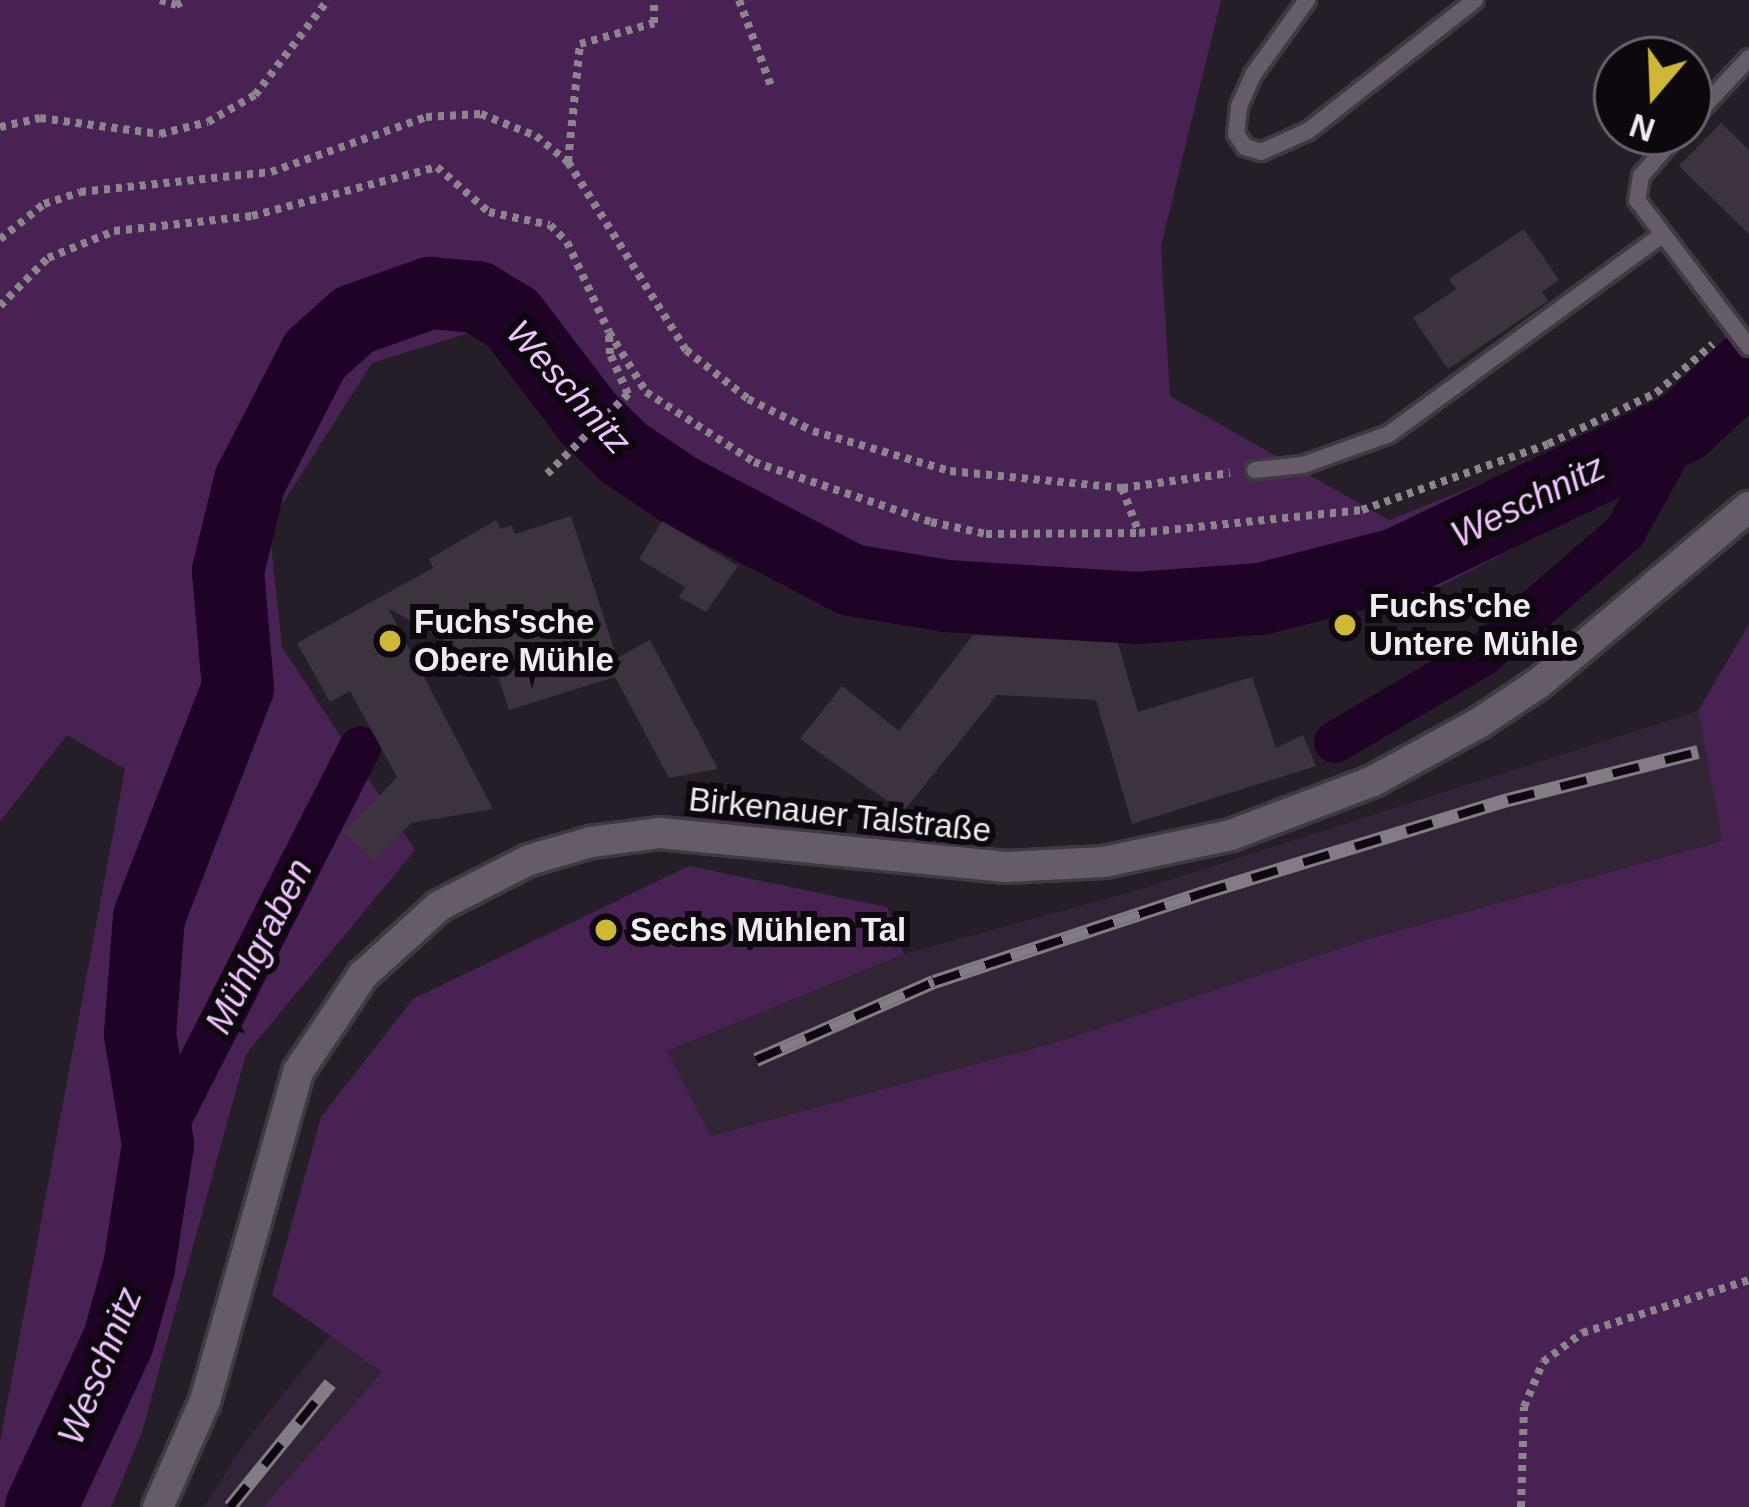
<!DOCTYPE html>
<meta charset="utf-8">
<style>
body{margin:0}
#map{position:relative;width:1749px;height:1507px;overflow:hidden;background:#251d28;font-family:Arial,sans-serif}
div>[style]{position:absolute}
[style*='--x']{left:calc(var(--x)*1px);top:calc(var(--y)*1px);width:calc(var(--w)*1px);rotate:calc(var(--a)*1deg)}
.built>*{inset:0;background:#312535}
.green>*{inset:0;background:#482253}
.canal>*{height:42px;margin:-21px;padding:0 21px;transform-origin:21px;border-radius:21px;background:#1e0326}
.river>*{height:72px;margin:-36px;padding:0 36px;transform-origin:36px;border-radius:36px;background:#1e0326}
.building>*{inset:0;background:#3c333e}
.path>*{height:8px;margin-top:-4px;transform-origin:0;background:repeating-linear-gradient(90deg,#8c858e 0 6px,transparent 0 12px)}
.roads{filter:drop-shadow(3px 0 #403942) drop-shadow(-3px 0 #403942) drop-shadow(0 3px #403942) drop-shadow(0 -3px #403942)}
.service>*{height:16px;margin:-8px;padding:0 8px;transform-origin:8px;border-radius:8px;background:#665c69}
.secondary>*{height:30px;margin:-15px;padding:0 15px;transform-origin:15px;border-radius:15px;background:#665c69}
.rail>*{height:14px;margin-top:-7px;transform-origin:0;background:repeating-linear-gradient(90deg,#0c080d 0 27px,#837c85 0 54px);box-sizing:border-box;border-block:3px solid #837c85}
.dots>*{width:33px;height:33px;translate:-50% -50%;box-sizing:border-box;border:6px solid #0c080d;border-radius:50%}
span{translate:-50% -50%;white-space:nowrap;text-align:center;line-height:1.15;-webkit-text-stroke:12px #0c080d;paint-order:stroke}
.poi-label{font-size:33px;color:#f0eaf1;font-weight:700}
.left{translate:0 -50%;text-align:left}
.street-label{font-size:33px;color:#f0eaf1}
.water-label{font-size:36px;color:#f0c2fe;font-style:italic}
.north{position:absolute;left:1593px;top:36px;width:120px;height:120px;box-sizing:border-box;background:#0c080d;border:3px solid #676268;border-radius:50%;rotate:199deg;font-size:33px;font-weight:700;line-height:48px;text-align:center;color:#f0eaf1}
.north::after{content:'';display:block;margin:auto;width:42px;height:54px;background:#cfb837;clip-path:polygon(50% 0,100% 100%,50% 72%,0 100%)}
</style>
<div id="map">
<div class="built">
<i style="clip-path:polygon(1698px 711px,1722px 841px,1368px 939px,1057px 1042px,711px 1137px,666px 1051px,904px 954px,1138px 890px)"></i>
<i style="clip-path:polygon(332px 1333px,383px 1371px,263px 1507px,204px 1507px,246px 1441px)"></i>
</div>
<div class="green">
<i style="clip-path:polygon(0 0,1221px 0,1161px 246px,1170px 396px,1389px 520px,1658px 413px,1555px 527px,1414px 600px,1105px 634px,862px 590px,665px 473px,491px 326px,372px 363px,269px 525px,282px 647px,415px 850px,246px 1054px,142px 1432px,111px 1507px,0 1507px,0 1442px,125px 769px,67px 735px,0 822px)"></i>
<i style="clip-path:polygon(1749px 624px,1749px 1507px,263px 1507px,382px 1372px,272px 1295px,321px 1117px,413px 999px,689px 866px,887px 907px,904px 954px,667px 1051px,711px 1136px,1057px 1042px,1368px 939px,1722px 841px,1698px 711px)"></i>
</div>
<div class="canal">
<i style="--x:1335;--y:742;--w:172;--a:-30.4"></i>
<i style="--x:1483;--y:655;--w:188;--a:-40.9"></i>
<i style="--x:1625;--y:532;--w:120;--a:-61.1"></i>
<i style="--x:158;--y:1144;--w:445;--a:-63"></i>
</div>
<div class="river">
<i style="--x:41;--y:1507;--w:182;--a:-65"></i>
<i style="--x:118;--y:1342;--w:78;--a:-74.4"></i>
<i style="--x:139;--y:1267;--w:124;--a:-81.2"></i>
<i style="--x:158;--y:1144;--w:111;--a:-99.3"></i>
<i style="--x:140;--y:1034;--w:117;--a:-85.6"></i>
<i style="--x:149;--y:917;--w:246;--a:-68.8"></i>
<i style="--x:238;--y:688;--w:117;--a:-94.9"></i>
<i style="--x:228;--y:571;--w:93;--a:-76.3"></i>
<i style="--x:250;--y:481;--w:142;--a:-62.7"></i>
<i style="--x:315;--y:355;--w:52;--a:-41.9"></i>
<i style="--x:354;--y:320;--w:81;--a:-19.6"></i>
<i style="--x:430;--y:293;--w:47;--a:4.9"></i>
<i style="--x:477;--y:297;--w:41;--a:31"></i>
<i style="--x:512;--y:318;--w:127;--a:52.7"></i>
<i style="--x:589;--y:419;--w:49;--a:44.2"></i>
<i style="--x:624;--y:453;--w:66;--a:33.9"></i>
<i style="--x:679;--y:490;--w:194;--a:27.6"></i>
<i style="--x:851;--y:580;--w:97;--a:9.5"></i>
<i style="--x:947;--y:596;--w:190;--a:3.6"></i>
<i style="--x:1137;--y:608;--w:124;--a:-4.2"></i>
<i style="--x:1261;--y:599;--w:140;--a:-14.4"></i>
<i style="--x:1397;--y:564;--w:317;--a:-25.6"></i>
<i style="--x:1683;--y:427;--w:90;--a:-42.7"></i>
</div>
<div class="building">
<i style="clip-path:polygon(1721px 123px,1749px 150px,1749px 234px,1679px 166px)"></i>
<i style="clip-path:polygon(1524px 229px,1559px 280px,1542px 292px,1548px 301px,1448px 369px,1413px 318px,1456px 289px,1449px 279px)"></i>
<i style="clip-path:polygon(571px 516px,617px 658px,650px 640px,718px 769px,669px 778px,615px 677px,509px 710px,490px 651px,471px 656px,388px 608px,493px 809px,411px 823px,374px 861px,344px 832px,397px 777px,350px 691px,330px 702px,297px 643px,433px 568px,429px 559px,496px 520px,500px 529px,512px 525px,515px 534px)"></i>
<i style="clip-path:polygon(662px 521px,738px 566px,706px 612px,679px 597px,685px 587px,639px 559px)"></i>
<i style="clip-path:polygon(973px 635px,1118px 643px,1138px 712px,1252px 677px,1276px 748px,1303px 735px,1316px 766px,1132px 824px,1096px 700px,997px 695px,903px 812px,800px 739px,842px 686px,899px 731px)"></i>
</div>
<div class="path">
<i style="--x:160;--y:0;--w:17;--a:17"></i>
<i style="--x:176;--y:5;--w:11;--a:-27"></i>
<i style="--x:739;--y:0;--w:92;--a:69.6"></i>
<i style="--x:0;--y:127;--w:41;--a:-12.7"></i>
<i style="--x:40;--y:118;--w:121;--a:7.6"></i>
<i style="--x:160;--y:134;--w:49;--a:-14"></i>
<i style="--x:208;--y:122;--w:54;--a:-29.9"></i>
<i style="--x:255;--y:95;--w:120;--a:-52.5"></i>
<i style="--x:568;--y:162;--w:119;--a:-84.2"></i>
<i style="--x:580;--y:44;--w:77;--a:-15.8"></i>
<i style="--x:654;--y:23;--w:23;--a:-90"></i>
<i style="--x:0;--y:239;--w:56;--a:-38.5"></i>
<i style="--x:44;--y:204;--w:38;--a:-18"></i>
<i style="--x:80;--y:192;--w:192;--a:-6"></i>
<i style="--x:271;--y:172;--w:164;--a:-19.5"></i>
<i style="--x:426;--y:117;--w:55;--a:-3.1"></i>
<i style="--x:481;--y:114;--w:59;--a:21.8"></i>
<i style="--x:536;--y:136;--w:41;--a:39.1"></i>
<i style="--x:568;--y:162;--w:222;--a:57.9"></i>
<i style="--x:686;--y:350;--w:79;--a:38.3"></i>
<i style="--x:748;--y:399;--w:72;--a:26.2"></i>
<i style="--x:813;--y:431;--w:143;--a:16.3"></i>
<i style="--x:950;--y:471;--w:173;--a:5.6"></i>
<i style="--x:1122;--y:488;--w:109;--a:-7.9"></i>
<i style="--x:0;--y:306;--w:68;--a:-45"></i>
<i style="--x:48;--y:258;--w:71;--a:-22.2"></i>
<i style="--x:114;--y:231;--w:139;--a:-6.2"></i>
<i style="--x:252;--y:216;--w:191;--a:-14.8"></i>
<i style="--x:437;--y:167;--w:69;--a:40.9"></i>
<i style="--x:489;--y:212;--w:62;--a:12"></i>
<i style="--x:550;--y:225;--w:24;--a:45"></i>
<i style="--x:567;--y:242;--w:99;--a:65"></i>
<i style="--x:609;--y:332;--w:70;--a:58.3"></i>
<i style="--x:646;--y:392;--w:129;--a:32.9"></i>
<i style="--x:754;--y:462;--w:187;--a:18.7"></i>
<i style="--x:931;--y:522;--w:56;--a:12.3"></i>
<i style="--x:986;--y:534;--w:153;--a:-0.4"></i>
<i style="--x:547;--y:474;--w:114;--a:-44.6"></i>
<i style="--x:628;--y:394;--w:44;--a:-114.2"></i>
<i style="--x:610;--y:354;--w:20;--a:-93"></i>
<i style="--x:1122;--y:488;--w:48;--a:69.3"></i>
<i style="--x:1139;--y:533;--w:224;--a:-5.9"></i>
<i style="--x:1362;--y:510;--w:197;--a:-19.5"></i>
<i style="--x:1548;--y:444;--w:119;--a:-25.3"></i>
<i style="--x:1656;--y:393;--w:75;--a:-40.7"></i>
<i style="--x:1521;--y:1507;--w:100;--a:-88.3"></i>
<i style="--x:1524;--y:1407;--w:49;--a:-67.1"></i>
<i style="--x:1543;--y:1362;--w:49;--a:-36.6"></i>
<i style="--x:1582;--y:1333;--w:175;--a:-17.6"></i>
</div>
<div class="roads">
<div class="service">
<i style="--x:1307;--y:0;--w:92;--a:125.8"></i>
<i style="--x:1253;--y:75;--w:35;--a:114"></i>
<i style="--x:1239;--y:107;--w:27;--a:96"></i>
<i style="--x:1236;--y:134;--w:16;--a:55"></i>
<i style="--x:1245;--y:147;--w:17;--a:17"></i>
<i style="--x:1261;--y:152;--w:51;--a:-24.1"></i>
<i style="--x:1308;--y:131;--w:212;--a:-38.1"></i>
<i style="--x:1689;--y:122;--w:88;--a:-46.8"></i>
<i style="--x:1679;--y:132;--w:58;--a:130.8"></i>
<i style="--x:1641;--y:176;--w:24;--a:99"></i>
<i style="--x:1637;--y:200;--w:185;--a:52.7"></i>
<i style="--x:1255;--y:470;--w:48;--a:-5.9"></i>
<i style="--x:1303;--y:465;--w:91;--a:-19.8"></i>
<i style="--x:1389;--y:434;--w:338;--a:-36.1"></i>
</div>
<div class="secondary">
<i style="--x:158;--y:1507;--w:116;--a:-66.1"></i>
<i style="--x:205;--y:1401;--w:342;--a:-74.2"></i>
<i style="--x:298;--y:1072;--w:117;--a:-56.2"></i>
<i style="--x:363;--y:975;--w:103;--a:-42.2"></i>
<i style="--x:439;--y:906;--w:101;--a:-27.1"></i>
<i style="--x:529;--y:860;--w:65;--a:-16.2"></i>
<i style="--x:591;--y:842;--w:70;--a:-7.4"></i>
<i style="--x:660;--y:833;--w:348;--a:5.6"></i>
<i style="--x:1006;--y:867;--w:98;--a:-2.9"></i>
<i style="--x:1104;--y:862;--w:130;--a:-12"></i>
<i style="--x:1231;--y:835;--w:152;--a:-20.8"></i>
<i style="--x:1373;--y:781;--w:121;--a:-28.7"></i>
<i style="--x:1479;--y:723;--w:72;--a:-33.7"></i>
<i style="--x:1539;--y:683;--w:274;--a:-40"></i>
</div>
</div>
<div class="rail">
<i style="--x:756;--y:1060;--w:194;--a:-23.7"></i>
<i style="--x:934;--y:982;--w:280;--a:-18.3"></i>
<i style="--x:1200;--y:894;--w:322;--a:-17"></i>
<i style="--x:1508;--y:800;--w:196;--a:-14.2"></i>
<i style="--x:230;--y:1507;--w:159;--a:-50.9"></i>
</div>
<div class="dots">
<i style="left:1345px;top:625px;background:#cfb837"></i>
<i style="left:390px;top:641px;background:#cfb837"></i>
<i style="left:606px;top:930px;background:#cfb837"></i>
</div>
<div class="poi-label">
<span class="left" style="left:1369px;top:625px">Fuchs'che<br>Untere Mühle</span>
<span class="left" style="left:414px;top:641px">Fuchs'sche<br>Obere Mühle</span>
<span class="left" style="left:630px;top:930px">Sechs Mühlen Tal</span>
</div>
<div class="street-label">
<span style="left:840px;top:815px;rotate:6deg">Birkenauer Talstraße</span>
</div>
<div class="water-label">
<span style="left:569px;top:387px;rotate:48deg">Weschnitz</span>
<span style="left:1528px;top:501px;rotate:-26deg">Weschnitz</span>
<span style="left:259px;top:946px;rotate:-63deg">Mühlgraben</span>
<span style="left:100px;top:1366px;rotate:-68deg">Weschnitz</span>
</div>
<div class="north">N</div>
</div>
